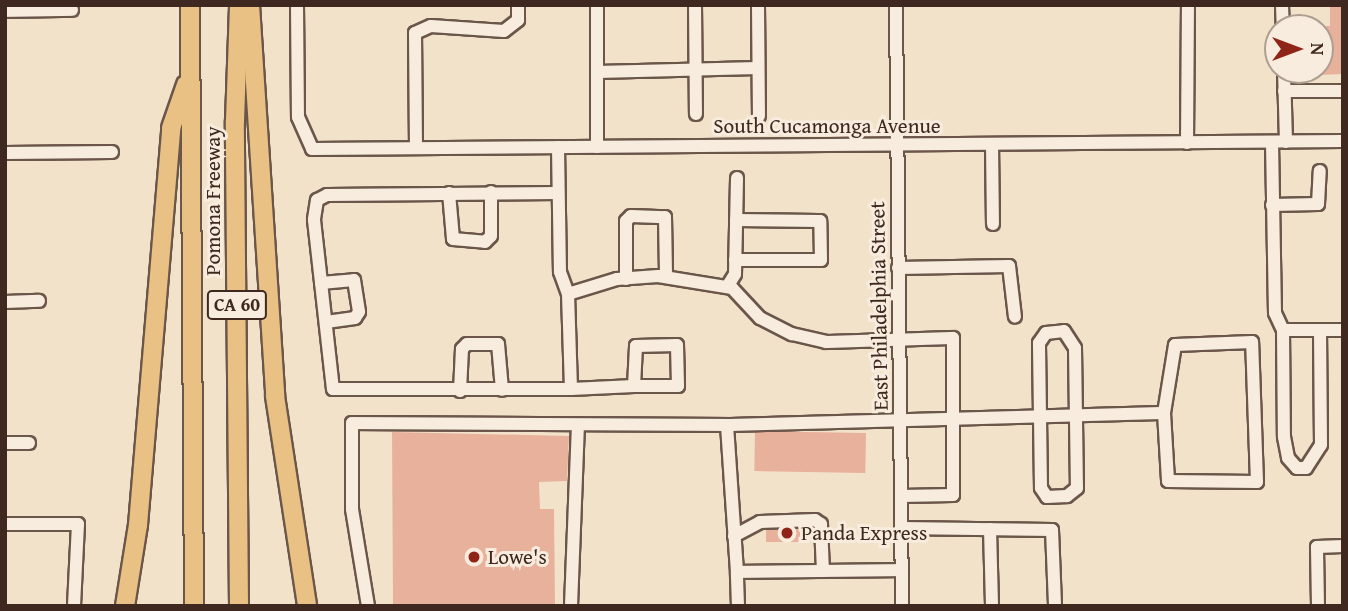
<!DOCTYPE html>
<style>
body{margin:0}
#map{position:relative;width:1348px;height:611px;overflow:hidden;background:#f3e2ca;font-family:"Gentium Book Plus",serif}
div>[style]{position:absolute}
[style*='--x']{left:calc(var(--x)*1px);top:calc(var(--y)*1px);width:calc(var(--w)*1px);rotate:calc(var(--a)*1deg)}
.building>*{inset:0;background:#e8b19c;transform-origin:0 0}
.roads{filter:drop-shadow(2px 0 #6b564a) drop-shadow(-2px 0 #6b564a) drop-shadow(0 2px #6b564a) drop-shadow(0 -2px #6b564a)}
.minor>*{height:12px;margin:-6px;padding:0 6px;transform-origin:6px;border-radius:6px;background:#f7ecdd}
.highway>*{height:18px;margin:-9px;padding:0 9px;transform-origin:9px;border-radius:9px;background:#eac185}
.dots>*{width:19px;height:19px;translate:-50% -50%;box-sizing:border-box;border:4px solid #f7ecdd;border-radius:50%}
span{translate:-50% -50%;white-space:nowrap;text-align:center;line-height:1.15;-webkit-text-stroke:6px #f7ecdd;paint-order:stroke}
.shield-label span{padding:2px 5px;background:#f7ecdd;border:2px solid;border-radius:5px;-webkit-text-stroke-width:0}
.shield-label{font-size:19px;color:#3e281f;font-weight:700}
.street-label{font-size:21px;color:#3e281f}
.poi-label{font-size:21px;color:#3e281f}
.left{translate:0 -50%;text-align:left}
.frame{position:absolute;inset:0;border:7px solid #3e281f;pointer-events:none}
.north{position:absolute;left:1264px;top:14px;width:70px;height:70px;box-sizing:border-box;background:#f7ecdd;border:2px solid #ad9e91;border-radius:50%;rotate:90deg;font-size:19px;font-weight:700;line-height:28px;text-align:center;color:#3e281f}
.north::after{content:'';display:block;margin:auto;width:24px;height:32px;background:#8f2418;clip-path:polygon(50% 0,100% 100%,50% 72%,0 100%)}
</style>
<div id="map">
<div class="building">
<i style="clip-path:polygon(1330px 5px,1343px 5px,1343px 74px,1320px 75px,1320px 26px,1330px 26px)"></i>
<i style="clip-path:polygon(392px 432px,569px 436px,567px 481px,539px 482px,540px 509px,554px 509px,555px 606px,393px 606px)"></i>
<i style="left:866px;top:433px;width:40px;height:111px;rotate:91deg"></i>
<i style="left:807px;top:529px;width:13px;height:41px;rotate:90deg"></i>
</div>
<div class="roads">
<div class="minor">
<i style="--x:297;--y:5;--w:112;--a:89.5"></i>
<i style="--x:298;--y:117;--w:35;--a:66"></i>
<i style="--x:312;--y:149;--w:1031;--a:-0.44"></i>
<i style="--x:597;--y:5;--w:142;--a:90"></i>
<i style="--x:695;--y:5;--w:109;--a:89.5"></i>
<i style="--x:758;--y:5;--w:111;--a:89.5"></i>
<i style="--x:896;--y:5;--w:601;--a:89.43"></i>
<i style="--x:1282;--y:5;--w:23;--a:88"></i>
<i style="--x:5;--y:11;--w:67;--a:-0.9"></i>
<i style="--x:1284;--y:70;--w:72;--a:88.4"></i>
<i style="--x:597;--y:72;--w:161;--a:-1.4"></i>
<i style="--x:1284;--y:91;--w:59;--a:0"></i>
<i style="--x:1272;--y:142;--w:171;--a:89"></i>
<i style="--x:1275;--y:313;--w:19;--a:65"></i>
<i style="--x:1283;--y:330;--w:60;--a:0"></i>
<i style="--x:1187;--y:143;--w:138;--a:-89.6"></i>
<i style="--x:992;--y:144;--w:80;--a:89.3"></i>
<i style="--x:558;--y:147;--w:125;--a:89.1"></i>
<i style="--x:560;--y:272;--w:23;--a:70"></i>
<i style="--x:568;--y:294;--w:51;--a:-17"></i>
<i style="--x:617;--y:279;--w:41;--a:-4.2"></i>
<i style="--x:658;--y:276;--w:75;--a:9.2"></i>
<i style="--x:732;--y:288;--w:41;--a:47"></i>
<i style="--x:760;--y:318;--w:36;--a:27"></i>
<i style="--x:792;--y:334;--w:35;--a:13"></i>
<i style="--x:826;--y:342;--w:127;--a:-1.8"></i>
<i style="--x:953;--y:338;--w:157;--a:90"></i>
<i style="--x:953;--y:495;--w:52;--a:178.9"></i>
<i style="--x:416;--y:148;--w:115;--a:-90.5"></i>
<i style="--x:415;--y:33;--w:17;--a:-24"></i>
<i style="--x:431;--y:26;--w:73;--a:3.9"></i>
<i style="--x:504;--y:31;--w:18;--a:-38"></i>
<i style="--x:518;--y:20;--w:15;--a:-90"></i>
<i style="--x:5;--y:153;--w:107;--a:-0.5"></i>
<i style="--x:449;--y:193;--w:46;--a:85"></i>
<i style="--x:453;--y:239;--w:32;--a:5"></i>
<i style="--x:485;--y:242;--w:8;--a:-45"></i>
<i style="--x:491;--y:236;--w:44;--a:-90"></i>
<i style="--x:558;--y:193;--w:231;--a:179.5"></i>
<i style="--x:327;--y:195;--w:11;--a:153"></i>
<i style="--x:317;--y:200;--w:20;--a:99"></i>
<i style="--x:314;--y:220;--w:170;--a:83.6"></i>
<i style="--x:333;--y:389;--w:238;--a:0"></i>
<i style="--x:571;--y:389;--w:95;--a:-91.8"></i>
<i style="--x:1272;--y:205;--w:46;--a:-1.2"></i>
<i style="--x:1318;--y:204;--w:33;--a:-87"></i>
<i style="--x:735;--y:260;--w:86;--a:0"></i>
<i style="--x:821;--y:260;--w:39;--a:-91"></i>
<i style="--x:820;--y:221;--w:84;--a:-179.3"></i>
<i style="--x:898;--y:268;--w:111;--a:-1"></i>
<i style="--x:1009;--y:266;--w:51;--a:83.3"></i>
<i style="--x:626;--y:279;--w:58;--a:-90"></i>
<i style="--x:626;--y:221;--w:7;--a:-45"></i>
<i style="--x:631;--y:216;--w:34;--a:2"></i>
<i style="--x:665;--y:217;--w:60;--a:89"></i>
<i style="--x:321;--y:283;--w:33;--a:-5"></i>
<i style="--x:354;--y:280;--w:32;--a:81"></i>
<i style="--x:359;--y:312;--w:7;--a:124"></i>
<i style="--x:355;--y:318;--w:29;--a:172"></i>
<i style="--x:727;--y:287;--w:15;--a:-58"></i>
<i style="--x:735;--y:274;--w:96;--a:-88.8"></i>
<i style="--x:5;--y:302;--w:34;--a:-2"></i>
<i style="--x:1283;--y:330;--w:107;--a:89.5"></i>
<i style="--x:1284;--y:437;--w:21;--a:79"></i>
<i style="--x:1288;--y:458;--w:13;--a:48"></i>
<i style="--x:1297;--y:468;--w:9;--a:0"></i>
<i style="--x:1306;--y:468;--w:27;--a:-57"></i>
<i style="--x:1321;--y:445;--w:115;--a:-90.5"></i>
<i style="--x:1064;--y:331;--w:20;--a:57"></i>
<i style="--x:1075;--y:348;--w:140;--a:89.2"></i>
<i style="--x:1077;--y:488;--w:13;--a:141"></i>
<i style="--x:1067;--y:496;--w:20;--a:177"></i>
<i style="--x:1047;--y:497;--w:11;--a:-124"></i>
<i style="--x:1041;--y:488;--w:145;--a:-90.8"></i>
<i style="--x:1039;--y:343;--w:12;--a:-55"></i>
<i style="--x:1046;--y:333;--w:18;--a:-6"></i>
<i style="--x:571;--y:389;--w:63;--a:-2.7"></i>
<i style="--x:634;--y:386;--w:40;--a:-87.1"></i>
<i style="--x:636;--y:346;--w:41;--a:-1.4"></i>
<i style="--x:677;--y:345;--w:41;--a:88.6"></i>
<i style="--x:678;--y:386;--w:44;--a:180"></i>
<i style="--x:460;--y:391;--w:42;--a:-87.3"></i>
<i style="--x:462;--y:349;--w:7;--a:-45"></i>
<i style="--x:467;--y:344;--w:31;--a:0"></i>
<i style="--x:498;--y:344;--w:46;--a:85"></i>
<i style="--x:5;--y:443;--w:24;--a:0"></i>
<i style="--x:5;--y:524;--w:73;--a:0"></i>
<i style="--x:78;--y:524;--w:82;--a:92.8"></i>
<i style="--x:901;--y:528;--w:151;--a:0.8"></i>
<i style="--x:1052;--y:530;--w:76;--a:87.7"></i>
<i style="--x:990;--y:529;--w:77;--a:88.5"></i>
<i style="--x:734;--y:536;--w:30;--a:-28"></i>
<i style="--x:760;--y:522;--w:55;--a:-2.1"></i>
<i style="--x:815;--y:520;--w:7;--a:34"></i>
<i style="--x:821;--y:524;--w:47;--a:87.6"></i>
<i style="--x:737;--y:572;--w:147;--a:-93.9"></i>
<i style="--x:727;--y:425;--w:437;--a:-1.6"></i>
<i style="--x:1164;--y:413;--w:68;--a:86.6"></i>
<i style="--x:1168;--y:481;--w:89;--a:0.6"></i>
<i style="--x:1257;--y:482;--w:140;--a:-92"></i>
<i style="--x:1252;--y:342;--w:77;--a:177.8"></i>
<i style="--x:1175;--y:345;--w:69;--a:99.2"></i>
<i style="--x:368;--y:606;--w:98;--a:-99.4"></i>
<i style="--x:352;--y:509;--w:86;--a:-90"></i>
<i style="--x:352;--y:423;--w:375;--a:0.3"></i>
<i style="--x:571;--y:606;--w:179;--a:-87.8"></i>
<i style="--x:738;--y:606;--w:34;--a:-92"></i>
<i style="--x:737;--y:572;--w:165;--a:-0.7"></i>
<i style="--x:1318;--y:606;--w:59;--a:-91"></i>
<i style="--x:1317;--y:547;--w:26;--a:-2"></i>
</div>
<div class="highway">
<i style="--x:190;--y:5;--w:601;--a:89.62"></i>
<i style="--x:250;--y:5;--w:392;--a:86.3"></i>
<i style="--x:275;--y:396;--w:212;--a:81.3"></i>
<i style="--x:125;--y:606;--w:82;--a:-80.9"></i>
<i style="--x:138;--y:525;--w:398;--a:-85.2"></i>
<i style="--x:171;--y:128;--w:46;--a:-70.8"></i>
<i style="--x:239;--y:606;--w:485;--a:-90.5"></i>
<i style="--x:235;--y:121;--w:114;--a:-88"></i>
</div>
</div>
<div class="dots">
<i style="left:787px;top:533px;background:#8f2418"></i>
<i style="left:474px;top:557px;background:#8f2418"></i>
</div>
<div class="shield-label">
<span style="left:237px;top:305px">CA 60</span>
</div>
<div class="street-label">
<span style="left:827px;top:126px">South Cucamonga Avenue</span>
<span style="left:213px;top:201px;rotate:-90deg">Pomona Freeway</span>
<span style="left:879px;top:306px;rotate:-91deg">East Philadelphia Street</span>
</div>
<div class="poi-label">
<span class="left" style="left:801px;top:533px">Panda Express</span>
<span class="left" style="left:488px;top:557px">Lowe's</span>
</div>
<div class="frame"></div>
<div class="north">N</div>
</div>
